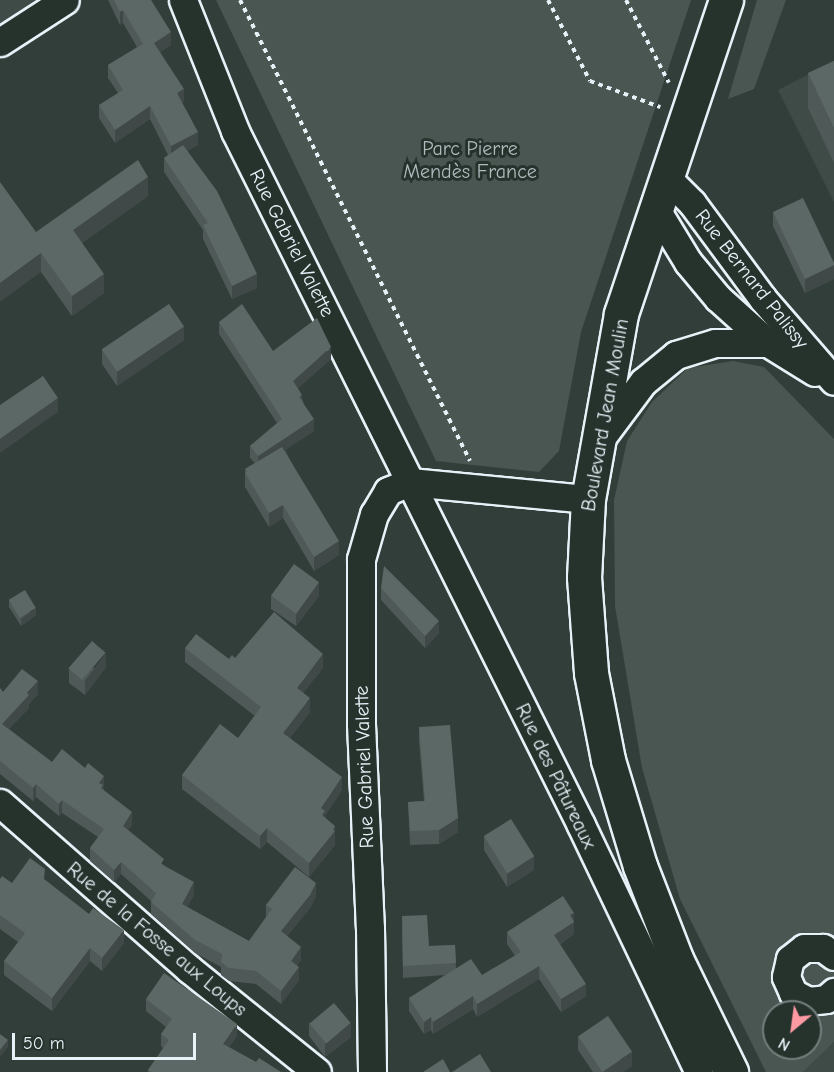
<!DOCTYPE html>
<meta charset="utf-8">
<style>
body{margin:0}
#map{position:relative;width:834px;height:1072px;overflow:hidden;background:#323e39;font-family:"Comic Neue",sans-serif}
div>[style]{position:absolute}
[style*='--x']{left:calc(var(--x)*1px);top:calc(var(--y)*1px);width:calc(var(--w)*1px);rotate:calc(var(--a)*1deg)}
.built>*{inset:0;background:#3f4b46}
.green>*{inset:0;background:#495651}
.path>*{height:4px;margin-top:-2px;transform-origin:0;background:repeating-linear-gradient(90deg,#e8f1f8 0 4.5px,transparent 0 9px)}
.roads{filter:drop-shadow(2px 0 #e8f1f8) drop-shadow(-2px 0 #e8f1f8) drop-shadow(0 2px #e8f1f8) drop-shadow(0 -2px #e8f1f8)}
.minor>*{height:27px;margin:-13.5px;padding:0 13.5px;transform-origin:13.5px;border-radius:13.5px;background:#26332d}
.major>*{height:33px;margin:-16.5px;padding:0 16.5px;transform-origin:16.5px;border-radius:16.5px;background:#26332d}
.wall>*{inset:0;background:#4f5957}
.shaded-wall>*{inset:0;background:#404947}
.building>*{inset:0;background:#5c6865;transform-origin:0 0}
span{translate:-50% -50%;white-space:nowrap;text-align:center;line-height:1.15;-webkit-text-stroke:6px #26332d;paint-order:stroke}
.park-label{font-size:20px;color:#b0bbbe}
.street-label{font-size:20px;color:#e8f1f8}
.north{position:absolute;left:762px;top:1000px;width:60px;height:60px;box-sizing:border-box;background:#26332d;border:2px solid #747f7e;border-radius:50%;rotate:209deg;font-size:16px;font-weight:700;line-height:24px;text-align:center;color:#e8f1f8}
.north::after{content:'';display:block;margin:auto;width:21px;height:27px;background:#ff9aa2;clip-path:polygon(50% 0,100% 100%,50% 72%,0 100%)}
.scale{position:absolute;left:12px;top:1033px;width:184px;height:27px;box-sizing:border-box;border:3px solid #e8f1f8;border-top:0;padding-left:8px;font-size:18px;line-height:21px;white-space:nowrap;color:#e8f1f8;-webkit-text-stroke:4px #26332d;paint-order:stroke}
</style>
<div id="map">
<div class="built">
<i style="clip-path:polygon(0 0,38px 0,0 24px)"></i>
<i style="clip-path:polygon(834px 61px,834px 202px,778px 90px)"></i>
<i style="clip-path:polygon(834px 1042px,834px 1072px,803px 1072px)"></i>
</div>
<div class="green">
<i style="clip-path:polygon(216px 0,691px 0,581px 332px,559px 451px,539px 472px,436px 461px)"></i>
<i style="clip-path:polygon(757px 0,786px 0,754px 89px,728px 99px)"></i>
<i style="clip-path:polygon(evenodd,733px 361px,764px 367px,834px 439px,834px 1042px,803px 1072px,766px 1072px,680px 899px,642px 768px,615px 606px,614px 500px,627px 441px,652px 402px,688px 368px,733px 361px,774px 1012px,810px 1012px,810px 1048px,774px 1048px,774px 1012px)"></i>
</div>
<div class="path">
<i style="--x:240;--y:0;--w:515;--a:63.48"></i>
<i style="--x:548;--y:0;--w:91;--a:62.6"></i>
<i style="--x:590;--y:81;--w:75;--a:20.4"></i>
<i style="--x:626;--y:0;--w:93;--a:62.6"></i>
</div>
<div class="roads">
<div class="minor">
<i style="--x:183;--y:0;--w:141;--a:68.3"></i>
<i style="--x:235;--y:131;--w:392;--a:63.5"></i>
<i style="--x:410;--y:482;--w:24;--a:158"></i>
<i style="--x:388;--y:491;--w:27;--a:121"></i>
<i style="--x:374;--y:514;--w:47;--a:106.1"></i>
<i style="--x:361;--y:559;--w:165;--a:90"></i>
<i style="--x:361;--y:724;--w:204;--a:87.5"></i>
<i style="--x:370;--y:928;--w:144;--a:89.2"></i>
<i style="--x:0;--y:42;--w:77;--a:-32.9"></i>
<i style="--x:668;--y:179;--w:34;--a:45"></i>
<i style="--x:692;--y:203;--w:119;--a:53.5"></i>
<i style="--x:763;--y:299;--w:108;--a:49.1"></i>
<i style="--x:657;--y:211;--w:60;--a:58.7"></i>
<i style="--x:688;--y:262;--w:47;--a:50.2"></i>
<i style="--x:718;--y:298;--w:67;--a:42"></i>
<i style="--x:768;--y:343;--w:55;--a:31.7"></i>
<i style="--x:599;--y:441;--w:74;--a:-53.3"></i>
<i style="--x:643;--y:382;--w:43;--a:-39.3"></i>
<i style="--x:676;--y:355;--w:41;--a:-17.1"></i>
<i style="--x:715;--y:343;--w:53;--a:0"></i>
<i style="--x:410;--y:482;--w:383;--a:63.5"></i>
<i style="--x:581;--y:825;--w:274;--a:64.5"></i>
<i style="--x:410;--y:482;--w:179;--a:5.5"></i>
<i style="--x:0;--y:803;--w:252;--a:41.3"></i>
<i style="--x:189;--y:969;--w:164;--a:38.8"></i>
<i style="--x:834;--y:956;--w:14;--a:-144"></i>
<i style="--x:823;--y:948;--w:19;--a:180"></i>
<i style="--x:804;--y:948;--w:18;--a:142"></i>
<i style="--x:790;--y:959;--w:18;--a:103"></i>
<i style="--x:786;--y:977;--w:17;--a:66"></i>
<i style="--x:793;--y:993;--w:17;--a:28"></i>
<i style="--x:808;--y:1001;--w:18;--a:-6"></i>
<i style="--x:826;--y:999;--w:11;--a:-41"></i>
</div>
<div class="major">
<i style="--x:726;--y:0;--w:331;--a:108.5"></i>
<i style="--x:621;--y:314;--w:188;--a:100.1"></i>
<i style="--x:588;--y:499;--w:78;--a:92.9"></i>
<i style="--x:584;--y:577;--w:96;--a:85.8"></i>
<i style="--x:591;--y:673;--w:89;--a:78.9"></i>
<i style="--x:608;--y:760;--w:111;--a:73.2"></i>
<i style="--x:640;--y:866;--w:100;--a:68.8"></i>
<i style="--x:676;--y:959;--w:126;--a:64"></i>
</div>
</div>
<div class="wall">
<i style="clip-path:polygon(108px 0,151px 0,171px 45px,160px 52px,184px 101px,182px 103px,198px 145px,187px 151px,257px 288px,232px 299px,203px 239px,203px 230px,164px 172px,164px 158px,168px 155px,150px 119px,115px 143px,99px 118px,99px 105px,118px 93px,108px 78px,108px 65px,137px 47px,123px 23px,120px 25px)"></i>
<i style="clip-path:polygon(834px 61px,834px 163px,808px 108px,808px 73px)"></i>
<i style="clip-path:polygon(148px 196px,82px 243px,104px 293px,72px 316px,41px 272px,36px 232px)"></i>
<i style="clip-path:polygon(773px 212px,834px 263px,834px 279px,805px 293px,773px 226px)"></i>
<i style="clip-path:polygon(219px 322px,273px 351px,331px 359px,298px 388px,314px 431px,285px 450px,339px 555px,314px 571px,283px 518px,269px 527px,245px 487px,245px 469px,255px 463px,250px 458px,250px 446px,277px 423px,219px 334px)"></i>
<i style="clip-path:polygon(184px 340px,117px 386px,102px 364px,102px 350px)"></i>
<i style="clip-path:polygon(381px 588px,439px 633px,425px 648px,381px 600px)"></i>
<i style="clip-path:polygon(271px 595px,319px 596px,296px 626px,271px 609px)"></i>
<i style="clip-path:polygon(9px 600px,36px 615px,21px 626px,9px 607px)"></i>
<i style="clip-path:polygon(185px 648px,229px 659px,235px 658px,323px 668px,303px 693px,310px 712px,290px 738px,342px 790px,325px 816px,335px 840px,335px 845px,309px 877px,267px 842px,260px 849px,182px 789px,182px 775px,238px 738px,255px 716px,185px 662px)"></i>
<i style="clip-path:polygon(106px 667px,85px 695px,69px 683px,69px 669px)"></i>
<i style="clip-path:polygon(0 688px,3px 692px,38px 694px,29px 704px,29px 708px,9px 729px,52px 762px,104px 788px,103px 790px,132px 825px,128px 830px,194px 895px,187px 907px,249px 941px,266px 917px,266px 905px,316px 896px,310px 908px,287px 936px,301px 960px,297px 965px,299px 980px,281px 1004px,256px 984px,229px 981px,221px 975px,221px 967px,195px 953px,151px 914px,151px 901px,121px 874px,114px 882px,90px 861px,90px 848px,98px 837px,62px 813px,59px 816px,36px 797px,33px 801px,0 774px)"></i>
<i style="clip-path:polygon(419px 727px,458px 832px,439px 844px,410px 845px,408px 802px,424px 801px,419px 741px)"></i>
<i style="clip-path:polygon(484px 836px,534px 870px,507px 887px,484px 850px)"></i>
<i style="clip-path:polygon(0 879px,12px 883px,45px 880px,124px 943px,102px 971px,90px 961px,52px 1011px,4px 975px,4px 961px,18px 942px,0 929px)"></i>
<i style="clip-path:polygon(574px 913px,574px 934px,560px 944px,586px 996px,561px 1012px,539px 979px,477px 1017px,473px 1009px,433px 1034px,431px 1030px,424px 1034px,409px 1011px,409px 998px,445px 975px,403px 978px,402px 928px,429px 946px,455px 945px,456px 969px,482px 975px,515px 956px,507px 944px,507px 932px)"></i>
<i style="clip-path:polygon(146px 999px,237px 1036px,229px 1047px,256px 1062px,281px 1072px,148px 1072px,148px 1070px,163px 1048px,161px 1046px,161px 1034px,166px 1027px,146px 1011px)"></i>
<i style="clip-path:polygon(309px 1023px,351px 1037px,325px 1057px,309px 1036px)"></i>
<i style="clip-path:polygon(578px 1036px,632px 1066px,623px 1072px,593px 1072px,578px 1050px)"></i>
</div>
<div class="shaded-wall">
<i style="clip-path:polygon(123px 10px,123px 23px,120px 25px,120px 12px)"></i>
<i style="clip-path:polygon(171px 32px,171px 45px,154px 56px,154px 43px)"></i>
<i style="clip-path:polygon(184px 89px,184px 101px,177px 106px,177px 93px)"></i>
<i style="clip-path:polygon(150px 106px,150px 119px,115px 143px,115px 130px)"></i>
<i style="clip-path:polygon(198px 132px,198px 145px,171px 159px,171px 146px)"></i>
<i style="clip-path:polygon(148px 177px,148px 196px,73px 249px,73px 230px)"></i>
<i style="clip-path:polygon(41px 253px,41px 272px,0 302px,0 283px)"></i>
<i style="clip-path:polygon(834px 265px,834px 279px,805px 293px,805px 279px)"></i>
<i style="clip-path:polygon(104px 274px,104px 293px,72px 316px,72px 296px)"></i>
<i style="clip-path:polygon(257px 274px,257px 288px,232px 299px,232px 286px)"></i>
<i style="clip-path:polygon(184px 326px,184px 340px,117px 386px,117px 372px)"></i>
<i style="clip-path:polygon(331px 347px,331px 359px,293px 393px,293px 381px)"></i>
<i style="clip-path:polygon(58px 398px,58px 412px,0 453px,0 439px)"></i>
<i style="clip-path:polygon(314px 419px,314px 431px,258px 468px,258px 456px)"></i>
<i style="clip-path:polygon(283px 505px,283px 518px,269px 527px,269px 513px)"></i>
<i style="clip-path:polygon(339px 541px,339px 555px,314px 571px,314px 557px)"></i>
<i style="clip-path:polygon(319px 582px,319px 596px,296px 626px,296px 613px)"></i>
<i style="clip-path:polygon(36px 608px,36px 615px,21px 626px,21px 619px)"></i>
<i style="clip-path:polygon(439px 621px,439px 633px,425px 648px,425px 636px)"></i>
<i style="clip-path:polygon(106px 653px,106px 667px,85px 695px,85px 681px)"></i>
<i style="clip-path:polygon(323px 654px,323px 668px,297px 701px,297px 688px)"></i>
<i style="clip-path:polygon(38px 681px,38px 694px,29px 704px,29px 708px,2px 736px,2px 724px)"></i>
<i style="clip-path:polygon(310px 698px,310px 712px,283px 747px,283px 733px)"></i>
<i style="clip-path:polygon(104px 776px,104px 788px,103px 791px,103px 798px,99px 783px)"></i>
<i style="clip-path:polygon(342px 777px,342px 790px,325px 816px,325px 825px,321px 808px)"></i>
<i style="clip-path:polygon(36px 784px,36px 797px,33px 801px,33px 788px)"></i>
<i style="clip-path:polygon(62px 800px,62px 813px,59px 816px,59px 804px)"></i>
<i style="clip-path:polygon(132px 812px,132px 825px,123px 838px,123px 826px)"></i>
<i style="clip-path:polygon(458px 818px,458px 832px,439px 844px,439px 830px)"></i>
<i style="clip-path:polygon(335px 826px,335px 845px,309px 877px,309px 863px)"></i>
<i style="clip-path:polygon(267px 828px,267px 842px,260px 849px,260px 836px)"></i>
<i style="clip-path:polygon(534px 856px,534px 870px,507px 887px,507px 874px)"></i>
<i style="clip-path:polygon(121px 862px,121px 874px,114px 882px,114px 870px)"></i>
<i style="clip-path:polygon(194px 882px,194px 895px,182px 917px,182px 904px)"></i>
<i style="clip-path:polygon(316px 883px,316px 896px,310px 908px,281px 944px,281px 931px)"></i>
<i style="clip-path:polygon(574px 913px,574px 934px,554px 947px,554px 935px,570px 915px)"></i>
<i style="clip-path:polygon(124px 930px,124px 943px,102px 971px,102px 958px)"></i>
<i style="clip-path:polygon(301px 947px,301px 960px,291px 974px,291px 961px)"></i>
<i style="clip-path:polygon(90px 948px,90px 961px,52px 1011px,52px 998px)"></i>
<i style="clip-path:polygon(539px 966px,539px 979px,477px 1017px,477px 1004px)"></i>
<i style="clip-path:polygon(299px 967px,299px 980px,281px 1004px,281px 991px)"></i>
<i style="clip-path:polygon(586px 984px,586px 996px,561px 1012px,561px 999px)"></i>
<i style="clip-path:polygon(473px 996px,473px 1009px,433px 1034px,433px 1022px)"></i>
<i style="clip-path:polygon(431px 1017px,431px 1030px,424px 1034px,424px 1022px)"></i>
<i style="clip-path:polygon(351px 1023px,351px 1037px,325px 1057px,325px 1044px)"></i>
<i style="clip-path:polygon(237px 1024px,237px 1036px,223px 1056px,223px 1044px)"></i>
<i style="clip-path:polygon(8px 1040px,8px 1047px,0 1057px,0 1050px)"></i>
<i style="clip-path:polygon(632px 1052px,632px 1066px,623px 1072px,603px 1072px)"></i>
</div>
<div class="building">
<i style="clip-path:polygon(114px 0,151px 0,171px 32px,154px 43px,184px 89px,177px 93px,198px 132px,171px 146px,150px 106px,115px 130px,99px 105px,123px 90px,108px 65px,143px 44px,123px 10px,120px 12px)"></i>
<i style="clip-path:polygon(834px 61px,834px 128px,808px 73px)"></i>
<i style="clip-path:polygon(183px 145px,217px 191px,257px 274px,232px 286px,203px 225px,208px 223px,164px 158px)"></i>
<i style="clip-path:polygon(138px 160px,148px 177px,73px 230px,104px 274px,72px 296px,41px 253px,0 283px,0 182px,36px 232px)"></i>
<i style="clip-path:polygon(803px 198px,834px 263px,834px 265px,805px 279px,773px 212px)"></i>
<i style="left:169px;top:304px;width:27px;height:81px;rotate:56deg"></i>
<i style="clip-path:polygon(242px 304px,273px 351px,317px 318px,331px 347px,293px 381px,302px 395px,299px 397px,314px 419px,258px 456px,250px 446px,282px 419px,219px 322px)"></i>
<i style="clip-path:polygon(43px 376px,58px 398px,0 439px,0 405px)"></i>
<i style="clip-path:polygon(282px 447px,339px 541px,314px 557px,283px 505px,269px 513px,245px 473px,247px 471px,245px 469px)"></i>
<i style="left:294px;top:564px;width:31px;height:39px;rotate:36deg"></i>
<i style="clip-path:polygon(384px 566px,439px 621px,425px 636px,381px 588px)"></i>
<i style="left:25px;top:590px;width:21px;height:19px;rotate:59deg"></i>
<i style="clip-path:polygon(274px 612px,323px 654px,297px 688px,310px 698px,283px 733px,342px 777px,321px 808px,325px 811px,322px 815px,335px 826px,333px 830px,335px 831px,309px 863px,267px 828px,260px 836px,182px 775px,220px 724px,238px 738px,261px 707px,185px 648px,196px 634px,229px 659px,232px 655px,235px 658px)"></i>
<i style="left:92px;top:641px;width:18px;height:36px;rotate:41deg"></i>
<i style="clip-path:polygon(22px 669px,38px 681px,27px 693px,29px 695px,2px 724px,52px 762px,62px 749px,85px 768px,88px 763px,104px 776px,99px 783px,103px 785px,101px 788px,132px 812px,123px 826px,164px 859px,161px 864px,194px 882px,182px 904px,249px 941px,272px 909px,266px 905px,295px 867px,316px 883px,310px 895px,281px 931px,301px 947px,291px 961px,299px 967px,281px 991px,256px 971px,229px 968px,221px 962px,222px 954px,195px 940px,151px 902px,156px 893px,121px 862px,114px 870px,90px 848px,104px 829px,62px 800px,59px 804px,36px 784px,33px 788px,0 761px,0 688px,3px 692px)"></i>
<i style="clip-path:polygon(450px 725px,458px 818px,439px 830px,410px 831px,408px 802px,425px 801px,419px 727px)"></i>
<i style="left:511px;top:819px;width:44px;height:32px;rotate:58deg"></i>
<i style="clip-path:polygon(30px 858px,45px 869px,44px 879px,89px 914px,93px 908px,124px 930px,102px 958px,90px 948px,52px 998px,4px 961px,25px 933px,0 915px,0 879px,2px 876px,12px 883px)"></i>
<i style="clip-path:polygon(563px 896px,574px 913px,570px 915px,574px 922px,554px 935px,586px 984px,561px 999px,539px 966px,477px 1004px,473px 996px,433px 1022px,431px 1017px,424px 1022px,409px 998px,471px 959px,482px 975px,521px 952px,507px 932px)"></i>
<i style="clip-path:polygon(427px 915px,429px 946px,455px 945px,456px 963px,403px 966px,402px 916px)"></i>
<i style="clip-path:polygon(164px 973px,237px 1024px,223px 1044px,256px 1062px,259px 1058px,281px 1072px,151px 1072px,148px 1070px,169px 1040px,161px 1034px,172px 1019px,146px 999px)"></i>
<i style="left:334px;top:1003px;width:26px;height:32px;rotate:50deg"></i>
<i style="left:608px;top:1016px;width:43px;height:36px;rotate:56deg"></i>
<i style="clip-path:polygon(0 1034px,8px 1040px,0 1050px)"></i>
<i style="clip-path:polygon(480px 1054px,491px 1072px,452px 1072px)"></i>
<i style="clip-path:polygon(443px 1059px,450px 1072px,423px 1072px)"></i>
</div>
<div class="park-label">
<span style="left:470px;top:160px">Parc Pierre<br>Mendès France</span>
</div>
<div class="street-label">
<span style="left:292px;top:243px;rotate:63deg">Rue Gabriel Valette</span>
<span style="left:752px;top:279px;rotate:52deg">Rue Bernard Palissy</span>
<span style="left:605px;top:415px;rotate:-80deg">Boulevard Jean Moulin</span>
<span style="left:364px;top:767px;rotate:-92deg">Rue Gabriel Valette</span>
<span style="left:556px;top:776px;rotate:64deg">Rue des Pâtureaux</span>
<span style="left:157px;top:939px;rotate:40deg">Rue de la Fosse aux Loups</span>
</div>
<div class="north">N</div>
<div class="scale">50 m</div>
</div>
